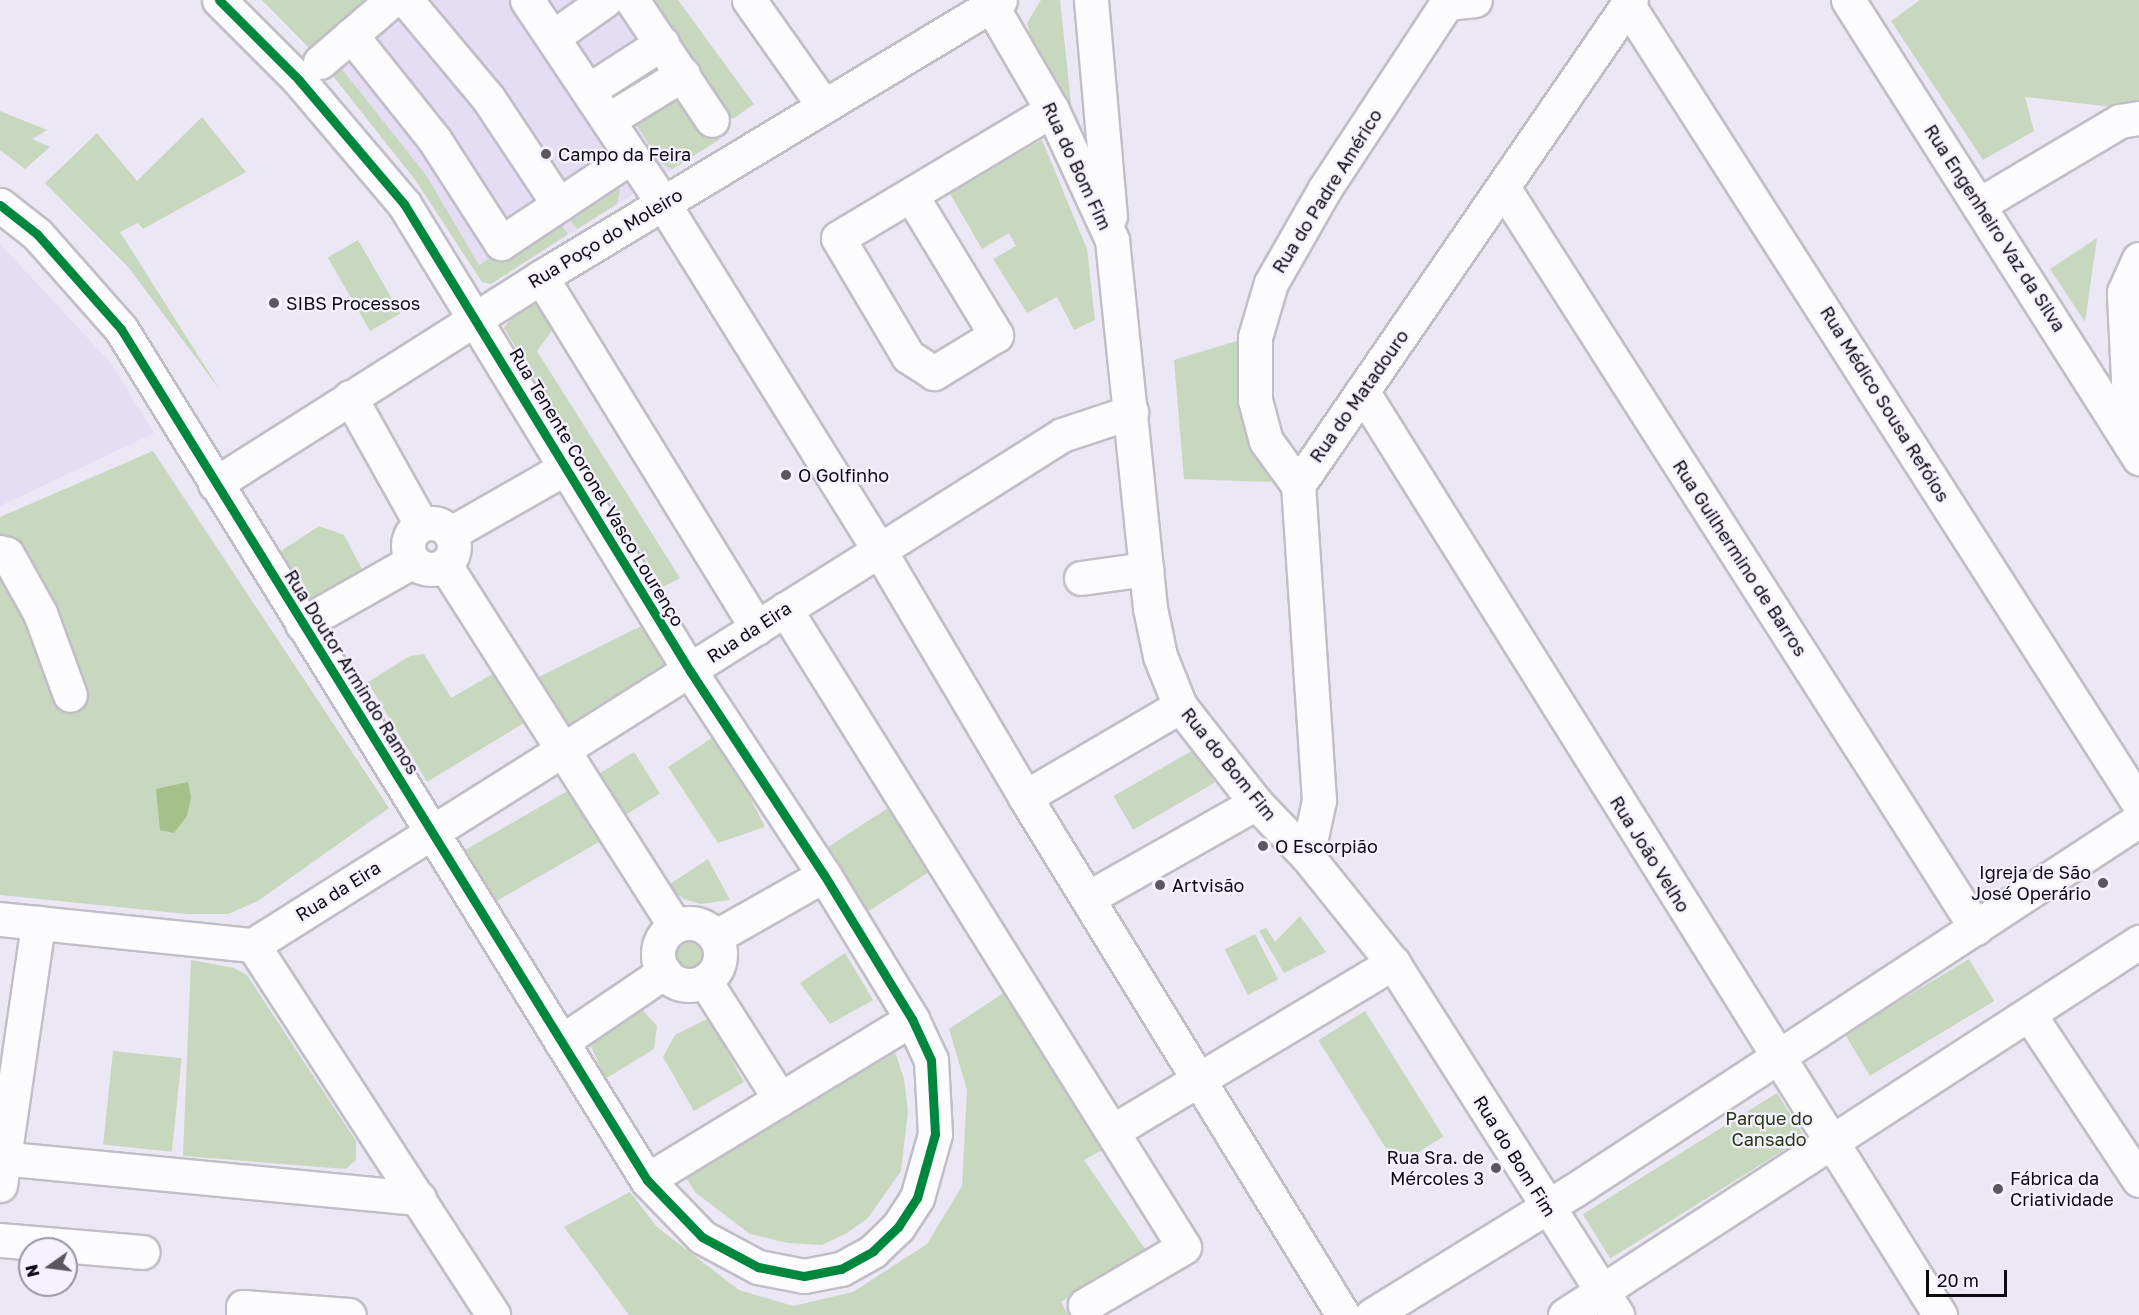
<!DOCTYPE html>
<meta charset="utf-8">
<style>
body{margin:0}
#map{position:relative;width:2139px;height:1315px;overflow:hidden;background:#ebe7f4;font-family:"Golos Text",sans-serif}
div>[style]{position:absolute}
[style*='--x']{left:calc(var(--x)*1px);top:calc(var(--y)*1px);width:calc(var(--w)*1px);rotate:calc(var(--a)*1deg)}
.built>*{inset:0;background:#e4ddf3}
.green>*{inset:0;background:#c8d8be;transform-origin:0 0}
.round{border-radius:50%}
.water>*{inset:0;background:#a3c189}
.roads{filter:drop-shadow(2px 0 #c1bec8) drop-shadow(-2px 0 #c1bec8) drop-shadow(0 2px #c1bec8) drop-shadow(0 -2px #c1bec8)}
.minor>*{height:33px;margin:-16.5px;padding:0 16.5px;transform-origin:16.5px;border-radius:16.5px;background:#fcfbfd}
.minor>.ring{margin:-16.5px;padding:0;box-sizing:content-box;background:none;border:33px solid #fcfbfd;border-radius:50%}
.cycleway>*{height:9px;margin:-4.5px;padding:0 4.5px;transform-origin:4.5px;border-radius:4.5px;background:#00873e}
.dots>*{width:16px;height:16px;translate:-50% -50%;box-sizing:border-box;border:3px solid #f5f1ff;border-radius:50%}
span{translate:-50% -50%;white-space:nowrap;text-align:center;line-height:1.15;-webkit-text-stroke:4.5px #f5f1ff;paint-order:stroke}
.poi-label{font-size:18px;color:#0d0a12}
.left{translate:0 -50%;text-align:left}
.right{translate:-100% -50%;text-align:right}
.street-label{font-size:18px;color:#0d0a12}
.park-label{font-size:18px;color:#253713}
.north{position:absolute;left:18px;top:1237px;width:60px;height:60px;box-sizing:border-box;background:#f5f1ff;border:2px solid #9895a0;border-radius:50%;rotate:256deg;font-size:16px;font-weight:700;line-height:24px;text-align:center;color:#0d0a12}
.north::after{content:'';display:block;margin:auto;width:21px;height:27px;background:#5b5761;clip-path:polygon(50% 0,100% 100%,50% 72%,0 100%)}
.scale{position:absolute;left:1926px;top:1270px;width:81px;height:27px;box-sizing:border-box;border:3px solid #0d0a12;border-top:0;padding-left:8px;font-size:18px;line-height:21px;white-space:nowrap;color:#0d0a12;-webkit-text-stroke:4px #f5f1ff;paint-order:stroke}
</style>
<div id="map">
<div class="built">
<i style="clip-path:polygon(262px 0,643px 0,730px 133px,491px 284px,482px 282px,416px 181px,373px 123px,315px 54px)"></i>
<i style="clip-path:polygon(0 244px,110px 362px,154px 433px,0 506px)"></i>
</div>
<div class="green">
<i style="clip-path:polygon(262px 0,363px 0,368px 6px,315px 54px)"></i>
<i style="clip-path:polygon(643px 0,678px 0,754px 104px,734px 118px,724px 118px)"></i>
<i style="clip-path:polygon(1041px 0,1060px 0,1072px 113px,1030px 36px,1027px 23px)"></i>
<i style="clip-path:polygon(1920px 0,2139px 0,2139px 110px,2025px 97px,2034px 131px,1983px 160px,1891px 21px)"></i>
<i style="clip-path:polygon(337px 63px,426px 175px,479px 265px,556px 217px,568px 234px,491px 284px,482px 282px,416px 181px,329px 71px)"></i>
<i style="clip-path:polygon(682px 79px,720px 139px,672px 169px,661px 163px,629px 113px)"></i>
<i style="clip-path:polygon(0 111px,47px 130px,32px 139px,50px 147px,25px 169px,0 150px)"></i>
<i style="clip-path:polygon(202px 117px,246px 172px,143px 229px,138px 223px,120px 232px,220px 390px,129px 268px,45px 183px,97px 133px,137px 181px)"></i>
<i style="clip-path:polygon(1042px 140px,1087px 249px,1095px 320px,1074px 330px,1057px 297px,1027px 313px,993px 259px,1016px 246px,1009px 233px,982px 249px,949px 192px)"></i>
<i style="clip-path:polygon(614px 180px,620px 190px,617px 204px,577px 229px,563px 212px)"></i>
<i style="clip-path:polygon(2097px 238px,2085px 322px,2050px 269px)"></i>
<i style="left:358px;top:240px;width:85px;height:35px;rotate:60deg"></i>
<i style="clip-path:polygon(536px 301px,548px 307px,555px 319px,551px 332px,537px 351px,680px 578px,663px 587px,504px 328px,522px 304px)"></i>
<i style="clip-path:polygon(1243px 339px,1271px 482px,1184px 479px,1174px 360px)"></i>
<i style="clip-path:polygon(153px 451px,389px 808px,258px 901px,228px 914px,187px 914px,0 895px,0 517px)"></i>
<i style="clip-path:polygon(319px 526px,344px 535px,365px 575px,307px 604px,275px 555px)"></i>
<i style="clip-path:polygon(641px 626px,670px 671px,568px 732px,533px 680px)"></i>
<i style="clip-path:polygon(424px 654px,451px 698px,503px 668px,532px 718px,427px 782px,368px 682px,410px 656px)"></i>
<i style="clip-path:polygon(718px 734px,765px 827px,718px 843px,668px 767px)"></i>
<i style="left:1195px;top:749px;width:39px;height:94px;rotate:60deg"></i>
<i style="left:634px;top:752px;width:49px;height:44px;rotate:58deg"></i>
<i style="left:569px;top:790px;width:60px;height:120px;rotate:60deg"></i>
<i style="left:891px;top:806px;width:76px;height:82px;rotate:57deg"></i>
<i style="clip-path:polygon(708px 859px,730px 900px,701px 904px,684px 899px,667px 886px)"></i>
<i style="clip-path:polygon(1300px 916px,1326px 952px,1284px 973px,1259px 931px,1266px 928px,1275px 942px)"></i>
<i style="left:1255px;top:934px;width:51px;height:34px;rotate:63deg"></i>
<i class="round" style="left:672px;top:935px;width:36px;height:36px"></i>
<i style="clip-path:polygon(845px 953px,873px 1000px,830px 1024px,800px 983px)"></i>
<i style="left:1969px;top:959px;width:49px;height:145px;rotate:59deg"></i>
<i style="clip-path:polygon(191px 960px,234px 968px,247px 975px,356px 1141px,356px 1160px,346px 1169px,183px 1156px)"></i>
<i style="clip-path:polygon(1020px 982px,1108px 1147px,1084px 1160px,1145px 1249px,1061px 1302px,1068px 1315px,629px 1315px,564px 1227px,630px 1192px,657px 1227px,739px 1290px,793px 1306px,853px 1292px,927px 1244px,962px 1186px,967px 1090px,949px 1029px)"></i>
<i style="clip-path:polygon(639px 1006px,657px 1026px,654px 1049px,605px 1079px,588px 1039px)"></i>
<i style="left:1365px;top:1011px;width:148px;height:55px;rotate:58deg"></i>
<i style="clip-path:polygon(709px 1018px,744px 1082px,694px 1111px,663px 1057px,675px 1035px)"></i>
<i style="clip-path:polygon(894px 1049px,904px 1079px,908px 1111px,901px 1171px,868px 1218px,847px 1233px,822px 1245px,788px 1243px,750px 1234px,696px 1193px,686px 1178px)"></i>
<i style="left:113px;top:1051px;width:69px;height:94px;rotate:6deg"></i>
<i style="left:1777px;top:1093px;width:52px;height:229px;rotate:58deg"></i>
</div>
<div class="water">
<i style="clip-path:polygon(188px 782px,191px 797px,187px 816px,174px 833px,160px 830px,156px 789px)"></i>
</div>
<div class="roads">
<div class="minor">
<i style="--x:406;--y:0;--w:128;--a:50.1"></i>
<i style="--x:488;--y:98;--w:128;--a:56.4"></i>
<i style="--x:527;--y:0;--w:244;--a:56.2"></i>
<i style="--x:663;--y:203;--w:407;--a:58.1"></i>
<i style="--x:878;--y:548;--w:289;--a:59.4"></i>
<i style="--x:1025;--y:797;--w:608;--a:58.45"></i>
<i style="--x:632;--y:0;--w:144;--a:56.3"></i>
<i style="--x:749;--y:0;--w:128;--a:54.8"></i>
<i style="--x:988;--y:0;--w:127;--a:59.8"></i>
<i style="--x:1052;--y:110;--w:143;--a:65.2"></i>
<i style="--x:1112;--y:240;--w:370;--a:84.1"></i>
<i style="--x:1150;--y:608;--w:49;--a:78.2"></i>
<i style="--x:1160;--y:656;--w:54;--a:68.2"></i>
<i style="--x:1180;--y:706;--w:123;--a:51.9"></i>
<i style="--x:1256;--y:803;--w:74;--a:46.1"></i>
<i style="--x:1307;--y:856;--w:137;--a:51.2"></i>
<i style="--x:1393;--y:963;--w:417;--a:57.5"></i>
<i style="--x:1091;--y:0;--w:217;--a:85"></i>
<i style="--x:1848;--y:0;--w:543;--a:57.57"></i>
<i style="--x:1629;--y:7;--w:946;--a:57.38"></i>
<i style="--x:351;--y:35;--w:133;--a:51.4"></i>
<i style="--x:434;--y:139;--w:124;--a:57.2"></i>
<i style="--x:501;--y:243;--w:157;--a:-33.6"></i>
<i style="--x:553;--y:37;--w:64;--a:-35.4"></i>
<i style="--x:320;--y:62;--w:95;--a:-40.7"></i>
<i style="--x:589;--y:90;--w:87;--a:-32.8"></i>
<i style="--x:608;--y:120;--w:88;--a:-31.5"></i>
<i style="--x:1504;--y:189;--w:877;--a:57.43"></i>
<i style="--x:911;--y:195;--w:164;--a:58.7"></i>
<i style="--x:996;--y:335;--w:73;--a:148.5"></i>
<i style="--x:934;--y:373;--w:31;--a:-147"></i>
<i style="--x:908;--y:356;--w:137;--a:-120.7"></i>
<i style="--x:838;--y:238;--w:249;--a:-30.9"></i>
<i style="--x:1980;--y:204;--w:163;--a:-30.7"></i>
<i style="--x:2120;--y:121;--w:19;--a:-9"></i>
<i style="--x:0;--y:205;--w:47;--a:38.1"></i>
<i style="--x:37;--y:234;--w:127;--a:48.5"></i>
<i style="--x:121;--y:329;--w:1000;--a:58.28"></i>
<i style="--x:647;--y:1180;--w:79;--a:46"></i>
<i style="--x:702;--y:1237;--w:64;--a:28.2"></i>
<i style="--x:758;--y:1267;--w:47;--a:11.1"></i>
<i style="--x:804;--y:1276;--w:38;--a:-11"></i>
<i style="--x:841;--y:1269;--w:37;--a:-29"></i>
<i style="--x:873;--y:1251;--w:35;--a:-44"></i>
<i style="--x:898;--y:1227;--w:35;--a:-57"></i>
<i style="--x:917;--y:1198;--w:66;--a:-74.3"></i>
<i style="--x:935;--y:1134;--w:74;--a:-93.1"></i>
<i style="--x:931;--y:1060;--w:45;--a:-114.9"></i>
<i style="--x:912;--y:1019;--w:169;--a:-121.4"></i>
<i style="--x:824;--y:875;--w:244;--a:-123.3"></i>
<i style="--x:690;--y:671;--w:548;--a:-121.48"></i>
<i style="--x:404;--y:204;--w:162;--a:-130.3"></i>
<i style="--x:299;--y:80;--w:113;--a:-135"></i>
<i style="--x:541;--y:277;--w:412;--a:58.4"></i>
<i style="--x:1362;--y:391;--w:1090;--a:57.97"></i>
<i style="--x:350;--y:397;--w:145;--a:60.8"></i>
<i style="--x:2131;--y:443;--w:151;--a:-92.7"></i>
<i style="--x:2124;--y:292;--w:36;--a:-66"></i>
<i style="--x:215;--y:484;--w:386;--a:-32.4"></i>
<i style="--x:541;--y:277;--w:536;--a:-31.11"></i>
<i style="--x:1298;--y:485;--w:54;--a:-126"></i>
<i style="--x:1266;--y:441;--w:42;--a:-105"></i>
<i style="--x:1255;--y:400;--w:63;--a:-90"></i>
<i style="--x:1255;--y:337;--w:56;--a:-73.5"></i>
<i style="--x:1271;--y:283;--w:107;--a:-60.3"></i>
<i style="--x:1324;--y:190;--w:224;--a:-56.7"></i>
<i style="--x:1447;--y:3;--w:28;--a:-6"></i>
<i class="ring" style="left:408px;top:523px;width:13px;height:13px"></i>
<i style="--x:451;--y:533;--w:131;--a:-29.7"></i>
<i style="--x:0;--y:552;--w:7;--a:16"></i>
<i style="--x:7;--y:554;--w:68;--a:60.8"></i>
<i style="--x:40;--y:613;--w:87;--a:69.9"></i>
<i style="--x:445;--y:565;--w:428;--a:57.5"></i>
<i style="--x:1081;--y:578;--w:66;--a:-7.9"></i>
<i style="--x:785;--y:609;--w:752;--a:57.98"></i>
<i style="--x:1184;--y:1247;--w:115;--a:149.6"></i>
<i style="--x:302;--y:624;--w:128;--a:-29.6"></i>
<i style="--x:1025;--y:797;--w:180;--a:-30.4"></i>
<i style="--x:1307;--y:856;--w:57;--a:-77.9"></i>
<i style="--x:1319;--y:800;--w:316;--a:-93.8"></i>
<i style="--x:1298;--y:485;--w:588;--a:-55.53"></i>
<i style="--x:1088;--y:898;--w:193;--a:-29.5"></i>
<i style="--x:0;--y:919;--w:254;--a:5.9"></i>
<i style="--x:253;--y:945;--w:441;--a:57"></i>
<i class="ring" style="left:658px;top:923px;width:29px;height:29px"></i>
<i style="--x:715;--y:937;--w:125;--a:-29.6"></i>
<i style="--x:253;--y:945;--w:956;--a:-32.23"></i>
<i style="--x:1062;--y:435;--w:73;--a:-18.4"></i>
<i style="--x:705;--y:981;--w:140;--a:57.6"></i>
<i style="--x:2029;--y:1014;--w:199;--a:56.5"></i>
<i style="--x:561;--y:1042;--w:125;--a:-34.2"></i>
<i style="--x:1113;--y:1131;--w:327;--a:-31"></i>
<i style="--x:0;--y:1158;--w:421;--a:5.5"></i>
<i style="--x:647;--y:1180;--w:310;--a:-31.3"></i>
<i style="--x:0;--y:1185;--w:265;--a:-81.7"></i>
<i style="--x:0;--y:1240;--w:143;--a:4.8"></i>
<i style="--x:243;--y:1315;--w:8;--a:-90"></i>
<i style="--x:243;--y:1307;--w:106;--a:4.3"></i>
<i style="--x:1372;--y:1315;--w:236;--a:-31.7"></i>
<i style="--x:1573;--y:1191;--w:677;--a:-33.24"></i>
<i style="--x:1565;--y:1315;--w:685;--a:-33.02"></i>
</div>
</div>
<div class="cycleway">
<i style="--x:0;--y:205;--w:47;--a:38.1"></i>
<i style="--x:37;--y:234;--w:127;--a:48.5"></i>
<i style="--x:121;--y:329;--w:1000;--a:58.28"></i>
<i style="--x:647;--y:1180;--w:79;--a:46"></i>
<i style="--x:702;--y:1237;--w:64;--a:28.2"></i>
<i style="--x:758;--y:1267;--w:47;--a:11.1"></i>
<i style="--x:804;--y:1276;--w:38;--a:-11"></i>
<i style="--x:841;--y:1269;--w:37;--a:-29"></i>
<i style="--x:873;--y:1251;--w:35;--a:-44"></i>
<i style="--x:898;--y:1227;--w:35;--a:-57"></i>
<i style="--x:917;--y:1198;--w:66;--a:-74.3"></i>
<i style="--x:935;--y:1134;--w:74;--a:-93.1"></i>
<i style="--x:931;--y:1060;--w:45;--a:-114.9"></i>
<i style="--x:912;--y:1019;--w:169;--a:-121.4"></i>
<i style="--x:824;--y:875;--w:244;--a:-123.3"></i>
<i style="--x:690;--y:671;--w:548;--a:-121.48"></i>
<i style="--x:404;--y:204;--w:162;--a:-130.3"></i>
<i style="--x:299;--y:80;--w:113;--a:-135"></i>
</div>
<div class="dots">
<i style="left:546px;top:154px;background:#5b5761"></i>
<i style="left:274px;top:303px;background:#5b5761"></i>
<i style="left:786px;top:475px;background:#5b5761"></i>
<i style="left:1263px;top:846px;background:#5b5761"></i>
<i style="left:2103px;top:883px;background:#5b5761"></i>
<i style="left:1160px;top:885px;background:#5b5761"></i>
<i style="left:1496px;top:1168px;background:#5b5761"></i>
<i style="left:1998px;top:1189px;background:#5b5761"></i>
</div>
<div class="poi-label">
<span class="left" style="left:558px;top:154px">Campo da Feira</span>
<span class="left" style="left:286px;top:303px">SIBS Processos</span>
<span class="left" style="left:798px;top:475px">O Golfinho</span>
<span class="left" style="left:1275px;top:846px">O Escorpião</span>
<span class="right" style="left:2091px;top:883px">Igreja de São<br>José Operário</span>
<span class="left" style="left:1172px;top:885px">Artvisão</span>
<span class="right" style="left:1484px;top:1168px">Rua Sra. de<br>Mércoles 3</span>
<span class="left" style="left:2010px;top:1189px">Fábrica da<br>Criatividade</span>
</div>
<div class="street-label">
<span style="left:1077px;top:166px;rotate:65deg">Rua do Bom Fim</span>
<span style="left:1327px;top:191px;rotate:-58deg">Rua do Padre Américo</span>
<span style="left:1995px;top:228px;rotate:57deg">Rua Engenheiro Vaz da Silva</span>
<span style="left:605px;top:238px;rotate:-31deg">Rua Poço do Moleiro</span>
<span style="left:1359px;top:396px;rotate:-55deg">Rua do Matadouro</span>
<span style="left:1885px;top:404px;rotate:58deg">Rua Médico Sousa Refóios</span>
<span style="left:597px;top:487px;rotate:59deg">Rua Tenente Coronel Vasco Lourenço</span>
<span style="left:1740px;top:558px;rotate:57deg">Rua Guilhermino de Barros</span>
<span style="left:749px;top:632px;rotate:-33deg">Rua da Eira</span>
<span style="left:352px;top:672px;rotate:58deg">Rua Doutor Armindo Ramos</span>
<span style="left:1229px;top:764px;rotate:51deg">Rua do Bom Fim</span>
<span style="left:1650px;top:854px;rotate:58deg">Rua João Velho</span>
<span style="left:338px;top:891px;rotate:-32deg">Rua da Eira</span>
<span style="left:1515px;top:1156px;rotate:58deg">Rua do Bom Fim</span>
</div>
<div class="park-label">
<span style="left:1769px;top:1129px">Parque do<br>Cansado</span>
</div>
<div class="north">N</div>
<div class="scale">20 m</div>
</div>
